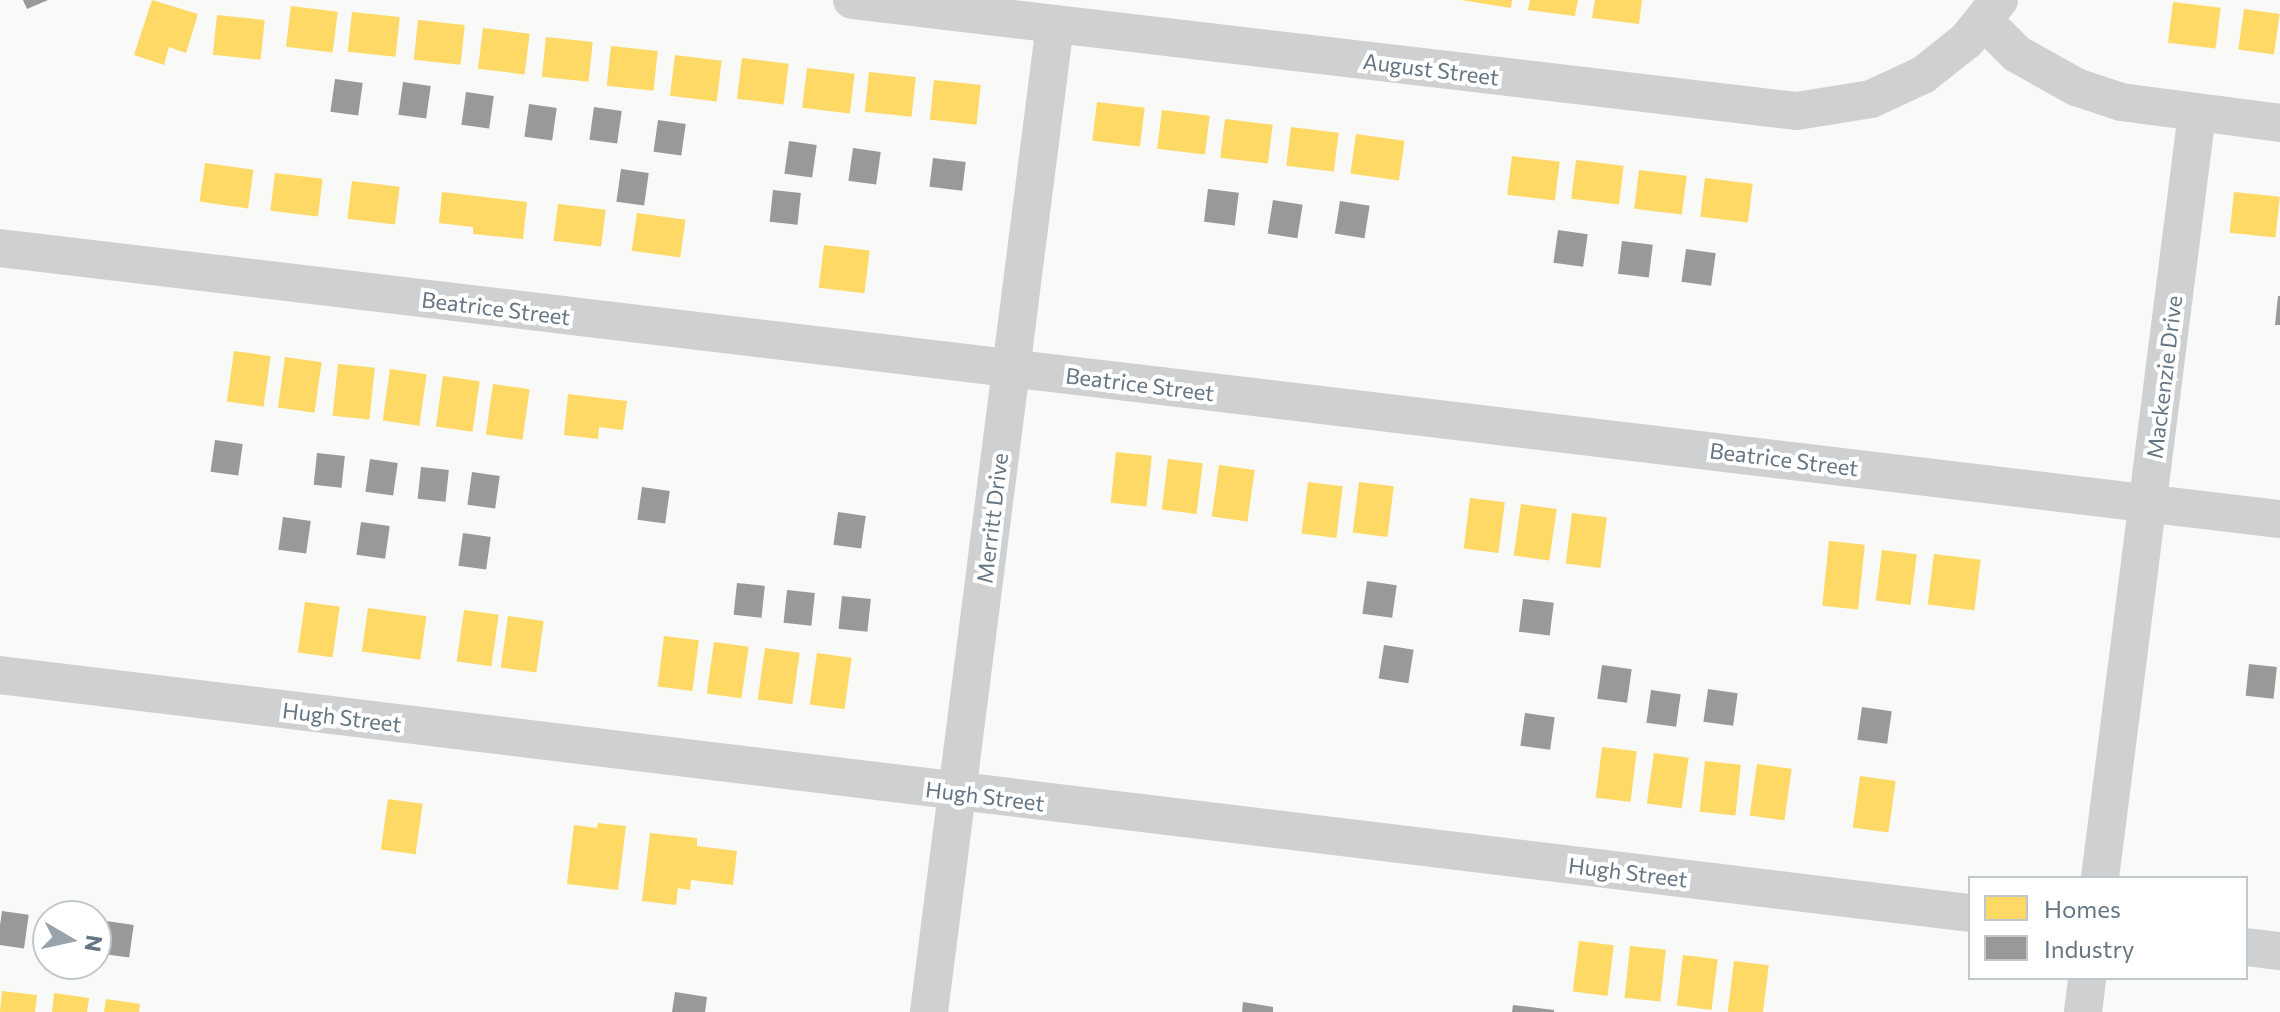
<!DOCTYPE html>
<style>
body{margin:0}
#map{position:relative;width:2280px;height:1012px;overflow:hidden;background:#f9f9f8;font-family:Commissioner,sans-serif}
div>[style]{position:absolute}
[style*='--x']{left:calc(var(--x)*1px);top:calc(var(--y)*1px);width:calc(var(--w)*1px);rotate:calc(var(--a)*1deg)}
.homes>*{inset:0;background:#ffd966;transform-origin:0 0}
.industry>*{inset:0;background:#999;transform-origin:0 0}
.minor>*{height:38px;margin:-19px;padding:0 19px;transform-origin:19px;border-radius:19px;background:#cfd0d1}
span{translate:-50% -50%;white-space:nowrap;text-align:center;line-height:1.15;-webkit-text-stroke:8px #fff;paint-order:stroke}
.street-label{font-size:22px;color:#647583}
.legend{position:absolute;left:1968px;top:876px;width:280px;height:104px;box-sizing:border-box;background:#fff;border:2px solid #c1c8cd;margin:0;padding:10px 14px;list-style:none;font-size:24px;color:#647583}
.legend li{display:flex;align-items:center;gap:16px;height:40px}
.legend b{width:40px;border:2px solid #c1c8cd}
.north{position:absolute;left:32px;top:900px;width:80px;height:80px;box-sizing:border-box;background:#fff;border:2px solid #c1c8cd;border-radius:50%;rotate:99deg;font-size:22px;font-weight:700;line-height:32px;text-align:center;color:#647583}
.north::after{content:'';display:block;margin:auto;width:28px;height:36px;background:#98a3ac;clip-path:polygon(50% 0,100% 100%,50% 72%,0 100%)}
</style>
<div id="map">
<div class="homes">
<i style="clip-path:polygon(152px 0,198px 14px,186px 53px,169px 47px,164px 65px,134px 55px)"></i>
<i style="clip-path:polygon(1461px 0,1512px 0,1511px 8px)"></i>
<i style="clip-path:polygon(1530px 0,1578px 0,1575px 16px,1528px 10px)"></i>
<i style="clip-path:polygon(1595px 0,1642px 0,1639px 24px,1592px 18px)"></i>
<i style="left:2173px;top:2px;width:48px;height:41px;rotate:7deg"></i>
<i style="left:291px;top:6px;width:47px;height:41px;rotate:7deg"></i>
<i style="left:2244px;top:9px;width:36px;height:41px;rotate:8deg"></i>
<i style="left:352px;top:12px;width:48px;height:40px;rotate:6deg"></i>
<i style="left:217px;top:15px;width:48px;height:40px;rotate:6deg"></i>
<i style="left:418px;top:20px;width:47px;height:40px;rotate:6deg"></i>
<i style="left:483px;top:28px;width:47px;height:41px;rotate:7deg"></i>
<i style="left:546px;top:37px;width:47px;height:40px;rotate:6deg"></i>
<i style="left:611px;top:46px;width:47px;height:40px;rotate:6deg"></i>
<i style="left:675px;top:55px;width:47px;height:41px;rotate:7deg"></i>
<i style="left:742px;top:58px;width:47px;height:41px;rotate:7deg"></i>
<i style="left:807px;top:68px;width:48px;height:40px;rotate:7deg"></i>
<i style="left:869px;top:72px;width:47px;height:40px;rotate:6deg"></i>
<i style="left:934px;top:80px;width:47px;height:40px;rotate:6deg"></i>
<i style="left:1097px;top:102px;width:48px;height:39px;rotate:7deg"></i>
<i style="left:1162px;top:110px;width:48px;height:39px;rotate:7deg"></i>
<i style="left:1225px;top:119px;width:48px;height:39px;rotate:7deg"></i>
<i style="left:1291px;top:127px;width:48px;height:39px;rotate:7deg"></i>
<i style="left:1356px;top:134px;width:49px;height:40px;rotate:8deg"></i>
<i style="left:1512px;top:156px;width:48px;height:39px;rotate:7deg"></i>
<i style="left:1576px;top:160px;width:48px;height:39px;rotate:7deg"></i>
<i style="left:205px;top:163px;width:49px;height:39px;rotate:8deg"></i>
<i style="left:1639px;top:170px;width:48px;height:39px;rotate:7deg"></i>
<i style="left:275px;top:173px;width:48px;height:38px;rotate:7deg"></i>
<i style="left:1705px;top:178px;width:48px;height:39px;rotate:7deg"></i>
<i style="left:352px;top:181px;width:48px;height:38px;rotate:7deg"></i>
<i style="clip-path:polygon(442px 192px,527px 202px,523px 239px,473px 234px,473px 227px,439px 223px)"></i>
<i style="left:2234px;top:192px;width:46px;height:41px;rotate:6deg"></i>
<i style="left:558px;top:204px;width:48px;height:37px;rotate:7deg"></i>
<i style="left:637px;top:213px;width:49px;height:38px;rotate:8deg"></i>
<i style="left:824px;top:245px;width:46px;height:43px;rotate:7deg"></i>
<i style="left:234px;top:351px;width:37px;height:51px;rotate:8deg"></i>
<i style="left:285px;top:357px;width:37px;height:51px;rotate:8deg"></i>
<i style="left:338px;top:364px;width:37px;height:52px;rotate:6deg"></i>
<i style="left:390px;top:369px;width:37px;height:52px;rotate:8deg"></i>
<i style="left:443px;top:376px;width:37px;height:51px;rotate:8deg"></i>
<i style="left:493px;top:384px;width:37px;height:51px;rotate:8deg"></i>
<i style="clip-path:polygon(568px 394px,627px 401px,623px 430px,599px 427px,598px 439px,564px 435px)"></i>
<i style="left:1116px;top:452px;width:36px;height:51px;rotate:6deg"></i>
<i style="left:1168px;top:459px;width:35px;height:51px;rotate:7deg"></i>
<i style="left:1219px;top:465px;width:36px;height:52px;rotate:8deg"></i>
<i style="left:1308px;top:482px;width:35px;height:52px;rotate:7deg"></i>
<i style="left:1359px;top:482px;width:35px;height:51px;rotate:7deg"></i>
<i style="left:1470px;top:498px;width:35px;height:51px;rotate:7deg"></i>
<i style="left:1521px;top:504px;width:36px;height:52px;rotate:8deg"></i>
<i style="left:1572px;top:513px;width:35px;height:51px;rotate:7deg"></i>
<i style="left:1829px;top:541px;width:36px;height:65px;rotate:6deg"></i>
<i style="left:1882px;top:550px;width:35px;height:51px;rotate:7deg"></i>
<i style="left:1934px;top:554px;width:47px;height:51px;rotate:7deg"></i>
<i style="left:305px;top:602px;width:35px;height:51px;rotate:8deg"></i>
<i style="left:368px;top:608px;width:59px;height:44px;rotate:8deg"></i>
<i style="left:464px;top:610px;width:35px;height:52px;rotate:8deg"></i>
<i style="left:508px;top:616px;width:36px;height:52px;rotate:8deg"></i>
<i style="left:664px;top:636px;width:35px;height:51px;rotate:7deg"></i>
<i style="left:714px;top:642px;width:35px;height:52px;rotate:8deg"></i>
<i style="left:765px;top:648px;width:35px;height:52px;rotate:8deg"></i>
<i style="left:817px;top:653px;width:35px;height:52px;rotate:8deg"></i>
<i style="left:1602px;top:747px;width:35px;height:51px;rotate:7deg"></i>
<i style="left:1654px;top:753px;width:35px;height:51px;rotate:8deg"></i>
<i style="left:1705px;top:761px;width:36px;height:51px;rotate:6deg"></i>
<i style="left:1757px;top:764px;width:35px;height:52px;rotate:8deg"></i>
<i style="left:1860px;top:776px;width:36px;height:52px;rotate:8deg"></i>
<i style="left:388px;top:799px;width:35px;height:51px;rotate:8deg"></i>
<i style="clip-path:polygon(598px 823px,626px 826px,618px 890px,567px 884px,574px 825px,597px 828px)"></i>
<i style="clip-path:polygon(650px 833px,697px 838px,697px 846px,737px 851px,733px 885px,691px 880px,690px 890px,678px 888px,676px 905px,642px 901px)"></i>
<i style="left:1579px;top:941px;width:35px;height:51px;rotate:7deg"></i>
<i style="left:1630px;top:946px;width:36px;height:52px;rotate:6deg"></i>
<i style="left:1683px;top:955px;width:35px;height:51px;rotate:7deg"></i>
<i style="left:1734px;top:961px;width:35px;height:51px;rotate:7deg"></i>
<i style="clip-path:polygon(2px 991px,37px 995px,35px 1012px,0 1012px)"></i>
<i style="clip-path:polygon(54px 993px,89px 998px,87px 1012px,52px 1012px)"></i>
<i style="clip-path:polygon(106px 999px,140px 1004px,139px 1012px,104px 1012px)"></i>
</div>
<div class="industry">
<i style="clip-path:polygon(23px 0,48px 0,27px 9px)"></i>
<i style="left:335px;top:79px;width:28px;height:33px;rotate:8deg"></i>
<i style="left:403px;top:82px;width:28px;height:33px;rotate:8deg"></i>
<i style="left:466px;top:92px;width:28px;height:33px;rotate:8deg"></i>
<i style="left:529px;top:104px;width:28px;height:33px;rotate:8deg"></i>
<i style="left:594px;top:107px;width:28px;height:33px;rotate:8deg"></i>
<i style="left:658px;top:120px;width:28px;height:32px;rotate:8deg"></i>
<i style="left:789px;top:141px;width:28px;height:33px;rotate:8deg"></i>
<i style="left:853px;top:148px;width:28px;height:33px;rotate:8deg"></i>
<i style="left:933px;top:158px;width:33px;height:29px;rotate:7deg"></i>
<i style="left:621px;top:169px;width:28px;height:33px;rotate:8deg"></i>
<i style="left:1208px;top:189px;width:31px;height:33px;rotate:7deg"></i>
<i style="left:773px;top:190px;width:28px;height:32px;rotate:6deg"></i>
<i style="left:1273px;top:200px;width:30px;height:34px;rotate:9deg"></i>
<i style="left:1340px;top:201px;width:30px;height:33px;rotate:9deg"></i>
<i style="left:1558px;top:230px;width:30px;height:33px;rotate:8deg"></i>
<i style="left:1622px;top:241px;width:31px;height:33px;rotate:7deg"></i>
<i style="left:1686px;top:249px;width:30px;height:33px;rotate:8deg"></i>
<i style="clip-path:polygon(2278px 296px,2280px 296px,2280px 325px,2275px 325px)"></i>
<i style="left:215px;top:440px;width:28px;height:32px;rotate:8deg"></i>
<i style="left:317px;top:453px;width:28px;height:32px;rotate:6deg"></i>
<i style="left:370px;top:459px;width:28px;height:33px;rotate:8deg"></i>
<i style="left:421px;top:467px;width:28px;height:32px;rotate:6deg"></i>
<i style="left:472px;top:472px;width:28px;height:33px;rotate:8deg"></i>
<i style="left:642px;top:487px;width:28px;height:33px;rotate:8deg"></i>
<i style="left:838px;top:512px;width:28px;height:33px;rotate:8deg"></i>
<i style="left:283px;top:517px;width:28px;height:33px;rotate:8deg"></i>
<i style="left:361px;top:522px;width:29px;height:33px;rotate:8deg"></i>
<i style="left:463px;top:533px;width:28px;height:33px;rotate:8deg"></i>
<i style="left:1367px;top:581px;width:30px;height:33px;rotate:8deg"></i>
<i style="left:737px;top:583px;width:28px;height:32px;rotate:6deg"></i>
<i style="left:787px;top:590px;width:28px;height:33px;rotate:6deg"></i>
<i style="left:842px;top:596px;width:29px;height:33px;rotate:6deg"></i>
<i style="left:1523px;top:599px;width:31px;height:33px;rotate:7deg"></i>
<i style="left:1384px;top:645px;width:30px;height:34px;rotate:9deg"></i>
<i style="left:2249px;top:664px;width:28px;height:32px;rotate:6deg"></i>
<i style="left:1602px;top:665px;width:30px;height:34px;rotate:8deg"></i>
<i style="left:1708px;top:689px;width:30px;height:33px;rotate:8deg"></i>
<i style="left:1651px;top:690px;width:30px;height:33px;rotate:8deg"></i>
<i style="left:1862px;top:707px;width:30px;height:33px;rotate:8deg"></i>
<i style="left:1525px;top:713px;width:30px;height:33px;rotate:8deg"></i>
<i style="left:2px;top:911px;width:27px;height:34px;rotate:8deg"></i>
<i style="left:106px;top:921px;width:28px;height:33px;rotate:8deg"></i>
<i style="clip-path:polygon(675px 992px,707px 997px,705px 1012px,672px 1012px)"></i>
<i style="clip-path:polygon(1243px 1002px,1273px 1007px,1273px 1012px,1242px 1012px)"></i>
<i style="clip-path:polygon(1513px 1005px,1554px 1010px,1554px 1012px,1512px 1012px)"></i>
</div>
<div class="minor">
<i style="--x:852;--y:0;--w:951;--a:6.7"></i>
<i style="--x:1797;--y:111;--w:75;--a:-9.2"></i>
<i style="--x:1871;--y:99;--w:57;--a:-24.8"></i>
<i style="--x:1923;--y:75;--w:56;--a:-38.5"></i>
<i style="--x:1967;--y:40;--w:51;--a:-51.3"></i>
<i style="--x:1984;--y:21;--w:47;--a:45"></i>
<i style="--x:2017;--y:54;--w:68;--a:29.2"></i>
<i style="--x:2076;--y:87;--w:47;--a:18.4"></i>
<i style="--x:2121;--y:102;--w:160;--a:7.5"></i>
<i style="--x:0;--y:248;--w:2296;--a:6.78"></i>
<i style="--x:0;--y:675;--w:1984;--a:6.89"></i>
<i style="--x:2100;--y:878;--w:771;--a:-82.77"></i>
<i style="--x:2246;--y:947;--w:34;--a:7"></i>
<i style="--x:929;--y:1012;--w:996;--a:-82.73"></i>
<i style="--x:2083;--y:1012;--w:34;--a:-83"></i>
</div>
<div class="street-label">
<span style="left:1431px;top:69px;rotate:7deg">August Street</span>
<span style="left:496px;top:308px;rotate:7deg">Beatrice Street</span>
<span style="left:2164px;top:377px;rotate:-83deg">Mackenzie Drive</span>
<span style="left:1140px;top:384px;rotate:7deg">Beatrice Street</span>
<span style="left:1784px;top:459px;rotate:7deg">Beatrice Street</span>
<span style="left:992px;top:518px;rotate:-83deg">Merritt Drive</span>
<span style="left:342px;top:717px;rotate:7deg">Hugh Street</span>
<span style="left:985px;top:796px;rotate:7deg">Hugh Street</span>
<span style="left:1628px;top:872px;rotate:7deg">Hugh Street</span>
</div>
<ul class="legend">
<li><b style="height:22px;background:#ffd966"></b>Homes</li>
<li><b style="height:22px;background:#999"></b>Industry</li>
</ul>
<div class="north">N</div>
</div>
